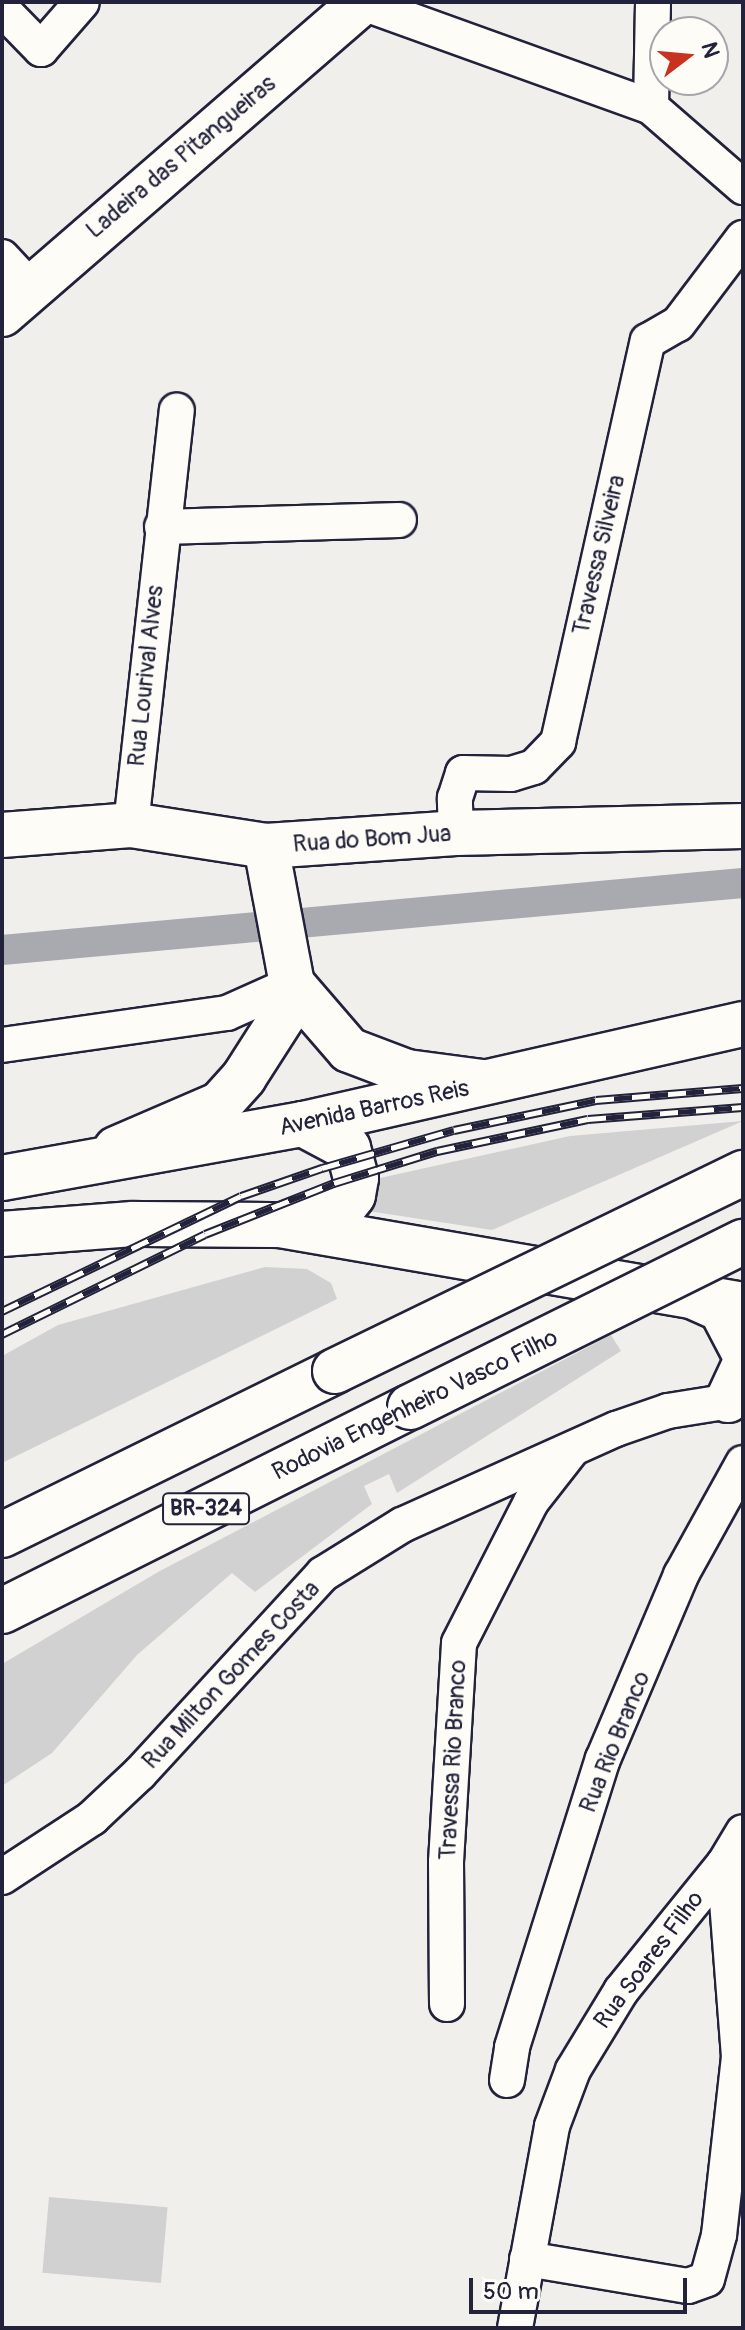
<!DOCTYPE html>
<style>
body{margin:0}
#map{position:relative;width:745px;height:2330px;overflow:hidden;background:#f0efec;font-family:Pangolin,sans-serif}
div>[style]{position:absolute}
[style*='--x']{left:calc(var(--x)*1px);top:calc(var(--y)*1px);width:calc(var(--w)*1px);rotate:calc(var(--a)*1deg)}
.green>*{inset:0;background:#d2d1d1;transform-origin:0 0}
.canal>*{height:30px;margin:-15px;padding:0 15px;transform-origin:15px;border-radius:15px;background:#a9a9b0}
.roads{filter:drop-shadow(2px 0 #22223b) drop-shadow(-2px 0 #22223b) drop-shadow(0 2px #22223b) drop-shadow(0 -2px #22223b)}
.street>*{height:34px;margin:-17px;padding:0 17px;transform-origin:17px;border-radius:17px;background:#fdfcf7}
.secondary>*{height:44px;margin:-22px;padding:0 22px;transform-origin:22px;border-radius:22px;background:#fdfcf7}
.primary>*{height:44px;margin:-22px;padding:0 22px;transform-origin:22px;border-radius:22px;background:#fdfcf7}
.highway>*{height:44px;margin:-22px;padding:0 22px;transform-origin:22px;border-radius:22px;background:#fdfcf7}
.rail>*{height:9px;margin-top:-4.5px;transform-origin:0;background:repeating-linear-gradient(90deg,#fdfcf7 0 18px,#22223b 0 36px);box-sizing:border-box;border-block:2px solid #22223b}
.bridges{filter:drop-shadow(2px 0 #22223b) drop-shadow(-2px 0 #22223b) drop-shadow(0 2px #22223b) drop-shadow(0 -2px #22223b)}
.highway-bridge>*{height:44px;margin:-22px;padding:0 22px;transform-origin:22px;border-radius:22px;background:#fdfcf7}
span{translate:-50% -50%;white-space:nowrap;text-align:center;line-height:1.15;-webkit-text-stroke:8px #fdfcf7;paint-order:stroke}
.shield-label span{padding:2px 6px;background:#fdfcf7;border:2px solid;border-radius:6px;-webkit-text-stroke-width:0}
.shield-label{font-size:22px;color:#22223b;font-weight:700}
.street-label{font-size:24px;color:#22223b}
.frame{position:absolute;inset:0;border:4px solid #22223b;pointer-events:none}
.north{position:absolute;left:649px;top:16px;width:80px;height:80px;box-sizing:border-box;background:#fdfcf7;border:2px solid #a5a5ac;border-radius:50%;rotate:74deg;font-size:22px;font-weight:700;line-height:32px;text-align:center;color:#22223b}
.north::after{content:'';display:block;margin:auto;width:28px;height:36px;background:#c8321e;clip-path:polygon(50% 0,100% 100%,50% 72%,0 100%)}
.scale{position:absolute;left:469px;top:2278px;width:218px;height:36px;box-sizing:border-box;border:4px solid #22223b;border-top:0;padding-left:10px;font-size:24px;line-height:28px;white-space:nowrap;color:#22223b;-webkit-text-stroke:6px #fdfcf7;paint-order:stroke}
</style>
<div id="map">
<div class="green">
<i style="clip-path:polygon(743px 1121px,492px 1230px,368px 1211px,380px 1178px,570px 1136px)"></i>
<i style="clip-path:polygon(265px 1267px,307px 1269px,331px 1283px,337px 1299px,2px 1463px,2px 1356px,58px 1325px)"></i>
<i style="clip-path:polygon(611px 1335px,621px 1351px,397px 1493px,389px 1474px,364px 1486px,372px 1504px,255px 1592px,232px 1573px,137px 1655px,52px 1753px,2px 1786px,2px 1664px,158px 1572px)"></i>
<i style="left:49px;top:2197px;width:119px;height:76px;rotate:5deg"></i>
</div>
<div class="canal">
<i style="--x:2;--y:950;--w:744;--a:-5.17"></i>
</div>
<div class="roads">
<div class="street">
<i style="--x:360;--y:2;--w:309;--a:19.8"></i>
<i style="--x:651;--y:107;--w:122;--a:41"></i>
<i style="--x:2;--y:9;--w:56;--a:45.7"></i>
<i style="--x:41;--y:49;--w:62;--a:-48.9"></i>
<i style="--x:651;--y:107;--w:105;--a:-88.9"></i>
<i style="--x:2;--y:257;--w:40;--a:47"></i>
<i style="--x:162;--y:527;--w:237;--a:-1.7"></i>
<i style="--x:131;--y:825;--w:417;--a:-83.7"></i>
<i style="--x:456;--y:833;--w:35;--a:-92"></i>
<i style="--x:455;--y:798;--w:26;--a:-72"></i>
<i style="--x:463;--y:773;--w:48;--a:1.2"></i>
<i style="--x:511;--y:774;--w:24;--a:-17"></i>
<i style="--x:534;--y:767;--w:35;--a:-46"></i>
<i style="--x:558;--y:742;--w:411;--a:-77.4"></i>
<i style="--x:648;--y:341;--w:34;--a:-30"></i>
<i style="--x:678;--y:324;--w:108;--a:-52.9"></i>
<i style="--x:2;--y:1045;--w:227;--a:-8.1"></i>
<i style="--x:227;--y:1013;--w:71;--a:-24"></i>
<i style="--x:2;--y:1877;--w:108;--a:-33.2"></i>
<i style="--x:92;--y:1818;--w:66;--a:-43.2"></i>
<i style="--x:140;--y:1773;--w:270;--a:-47.4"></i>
<i style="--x:323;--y:1574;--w:93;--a:-31.8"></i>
<i style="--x:402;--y:1525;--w:235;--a:-24.2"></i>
<i style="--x:616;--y:1429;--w:55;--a:-19.1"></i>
<i style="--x:668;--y:1411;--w:76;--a:-9.1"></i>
<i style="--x:447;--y:2004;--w:142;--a:-90.4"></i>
<i style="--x:446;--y:1862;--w:219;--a:-86.6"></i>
<i style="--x:459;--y:1643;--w:158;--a:-62.9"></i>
<i style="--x:531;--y:1502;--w:65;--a:-51.9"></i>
<i style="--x:507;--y:2080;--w:33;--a:-81"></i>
<i style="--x:512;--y:2047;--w:302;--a:-72.5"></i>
<i style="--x:603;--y:1759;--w:200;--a:-67"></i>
<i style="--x:681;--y:1575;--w:128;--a:-61"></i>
<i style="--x:527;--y:2259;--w:163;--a:9.5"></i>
<i style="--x:688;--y:2286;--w:20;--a:-20"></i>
<i style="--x:707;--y:2279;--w:46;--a:-74.7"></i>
<i style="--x:719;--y:2235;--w:179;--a:-83.6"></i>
<i style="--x:739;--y:2057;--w:194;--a:-94.4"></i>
<i style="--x:515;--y:2328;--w:205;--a:-79.6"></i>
<i style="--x:552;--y:2126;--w:60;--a:-69.4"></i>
<i style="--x:573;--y:2070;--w:92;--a:-58.7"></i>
<i style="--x:621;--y:1991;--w:164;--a:-51"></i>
<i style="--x:724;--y:1864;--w:37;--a:-59"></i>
</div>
<div class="secondary">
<i style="--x:2;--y:314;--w:476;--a:-40.9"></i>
<i style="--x:2;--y:835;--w:129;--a:-4.4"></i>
<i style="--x:131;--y:825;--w:137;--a:8.8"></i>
<i style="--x:266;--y:846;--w:190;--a:-3.9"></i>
<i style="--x:456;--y:833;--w:287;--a:-1.4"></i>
<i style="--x:292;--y:984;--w:87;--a:49.2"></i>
<i style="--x:349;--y:1050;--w:62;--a:20.8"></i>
<i style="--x:407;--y:1072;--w:76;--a:7.6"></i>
<i style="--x:116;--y:1149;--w:113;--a:-23.4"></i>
<i style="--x:220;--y:1104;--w:36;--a:-48"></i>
<i style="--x:244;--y:1077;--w:72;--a:-57.4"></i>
<i style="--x:283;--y:1016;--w:33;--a:-74"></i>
<i style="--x:292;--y:984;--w:140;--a:-100.7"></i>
</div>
<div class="primary">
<i style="--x:2;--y:1178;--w:306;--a:-10.2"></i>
<i style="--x:303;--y:1124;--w:451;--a:-12.8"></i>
<i style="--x:290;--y:1223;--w:55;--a:-15.8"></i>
<i style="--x:343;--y:1208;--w:16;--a:-52"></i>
<i style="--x:353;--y:1195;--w:17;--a:-80"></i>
<i style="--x:356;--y:1178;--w:31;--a:-105"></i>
<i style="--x:348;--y:1148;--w:51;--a:-151.9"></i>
<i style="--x:2;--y:1234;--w:131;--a:-4.4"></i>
<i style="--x:133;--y:1224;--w:147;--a:0.4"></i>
<i style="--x:280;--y:1225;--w:470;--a:9.8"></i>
<i style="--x:696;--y:1298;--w:27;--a:24"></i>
<i style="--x:721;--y:1309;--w:47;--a:62.4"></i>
<i style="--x:728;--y:1400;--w:35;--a:-65"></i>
</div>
<div class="highway">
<i style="--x:2;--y:1535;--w:371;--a:-26.2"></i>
<i style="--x:2;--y:1611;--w:456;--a:-26.6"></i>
</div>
</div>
<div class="rail">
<i style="--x:2;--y:1311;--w:265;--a:-25.7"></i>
<i style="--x:241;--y:1196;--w:86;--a:-19.1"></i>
<i style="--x:322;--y:1168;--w:137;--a:-16.1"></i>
<i style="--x:454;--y:1130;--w:145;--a:-11.9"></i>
<i style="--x:596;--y:1100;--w:147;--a:-4.7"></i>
<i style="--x:2;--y:1334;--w:226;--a:-26.2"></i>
<i style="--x:205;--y:1234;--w:139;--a:-21.6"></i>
<i style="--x:334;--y:1183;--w:108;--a:-17.3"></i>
<i style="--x:437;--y:1151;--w:154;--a:-12"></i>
<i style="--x:588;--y:1119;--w:155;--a:-4.4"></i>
</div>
<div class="bridges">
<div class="highway-bridge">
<i style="--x:335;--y:1371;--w:454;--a:-25.9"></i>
<i style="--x:410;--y:1407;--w:372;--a:-26.4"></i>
</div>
</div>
<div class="shield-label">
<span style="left:206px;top:1509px">BR-324</span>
</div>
<div class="street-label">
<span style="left:181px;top:157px;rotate:-40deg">Ladeira das Pitangueiras</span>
<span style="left:599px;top:555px;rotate:-77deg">Travessa Silveira</span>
<span style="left:146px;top:676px;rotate:-84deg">Rua Lourival Alves</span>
<span style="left:372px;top:839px;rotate:-4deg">Rua do Bom Jua</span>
<span style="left:374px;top:1108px;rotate:-12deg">Avenida Barros Reis</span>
<span style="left:415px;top:1405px;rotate:-26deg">Rodovia Engenheiro Vasco Filho</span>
<span style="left:231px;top:1675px;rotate:-47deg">Rua Milton Gomes Costa</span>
<span style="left:615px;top:1742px;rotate:-68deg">Rua Rio Branco</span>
<span style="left:453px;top:1760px;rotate:-87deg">Travessa Rio Branco</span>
<span style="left:649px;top:1960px;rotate:-53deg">Rua Soares Filho</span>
</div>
<div class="frame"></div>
<div class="north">N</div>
<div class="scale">50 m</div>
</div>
